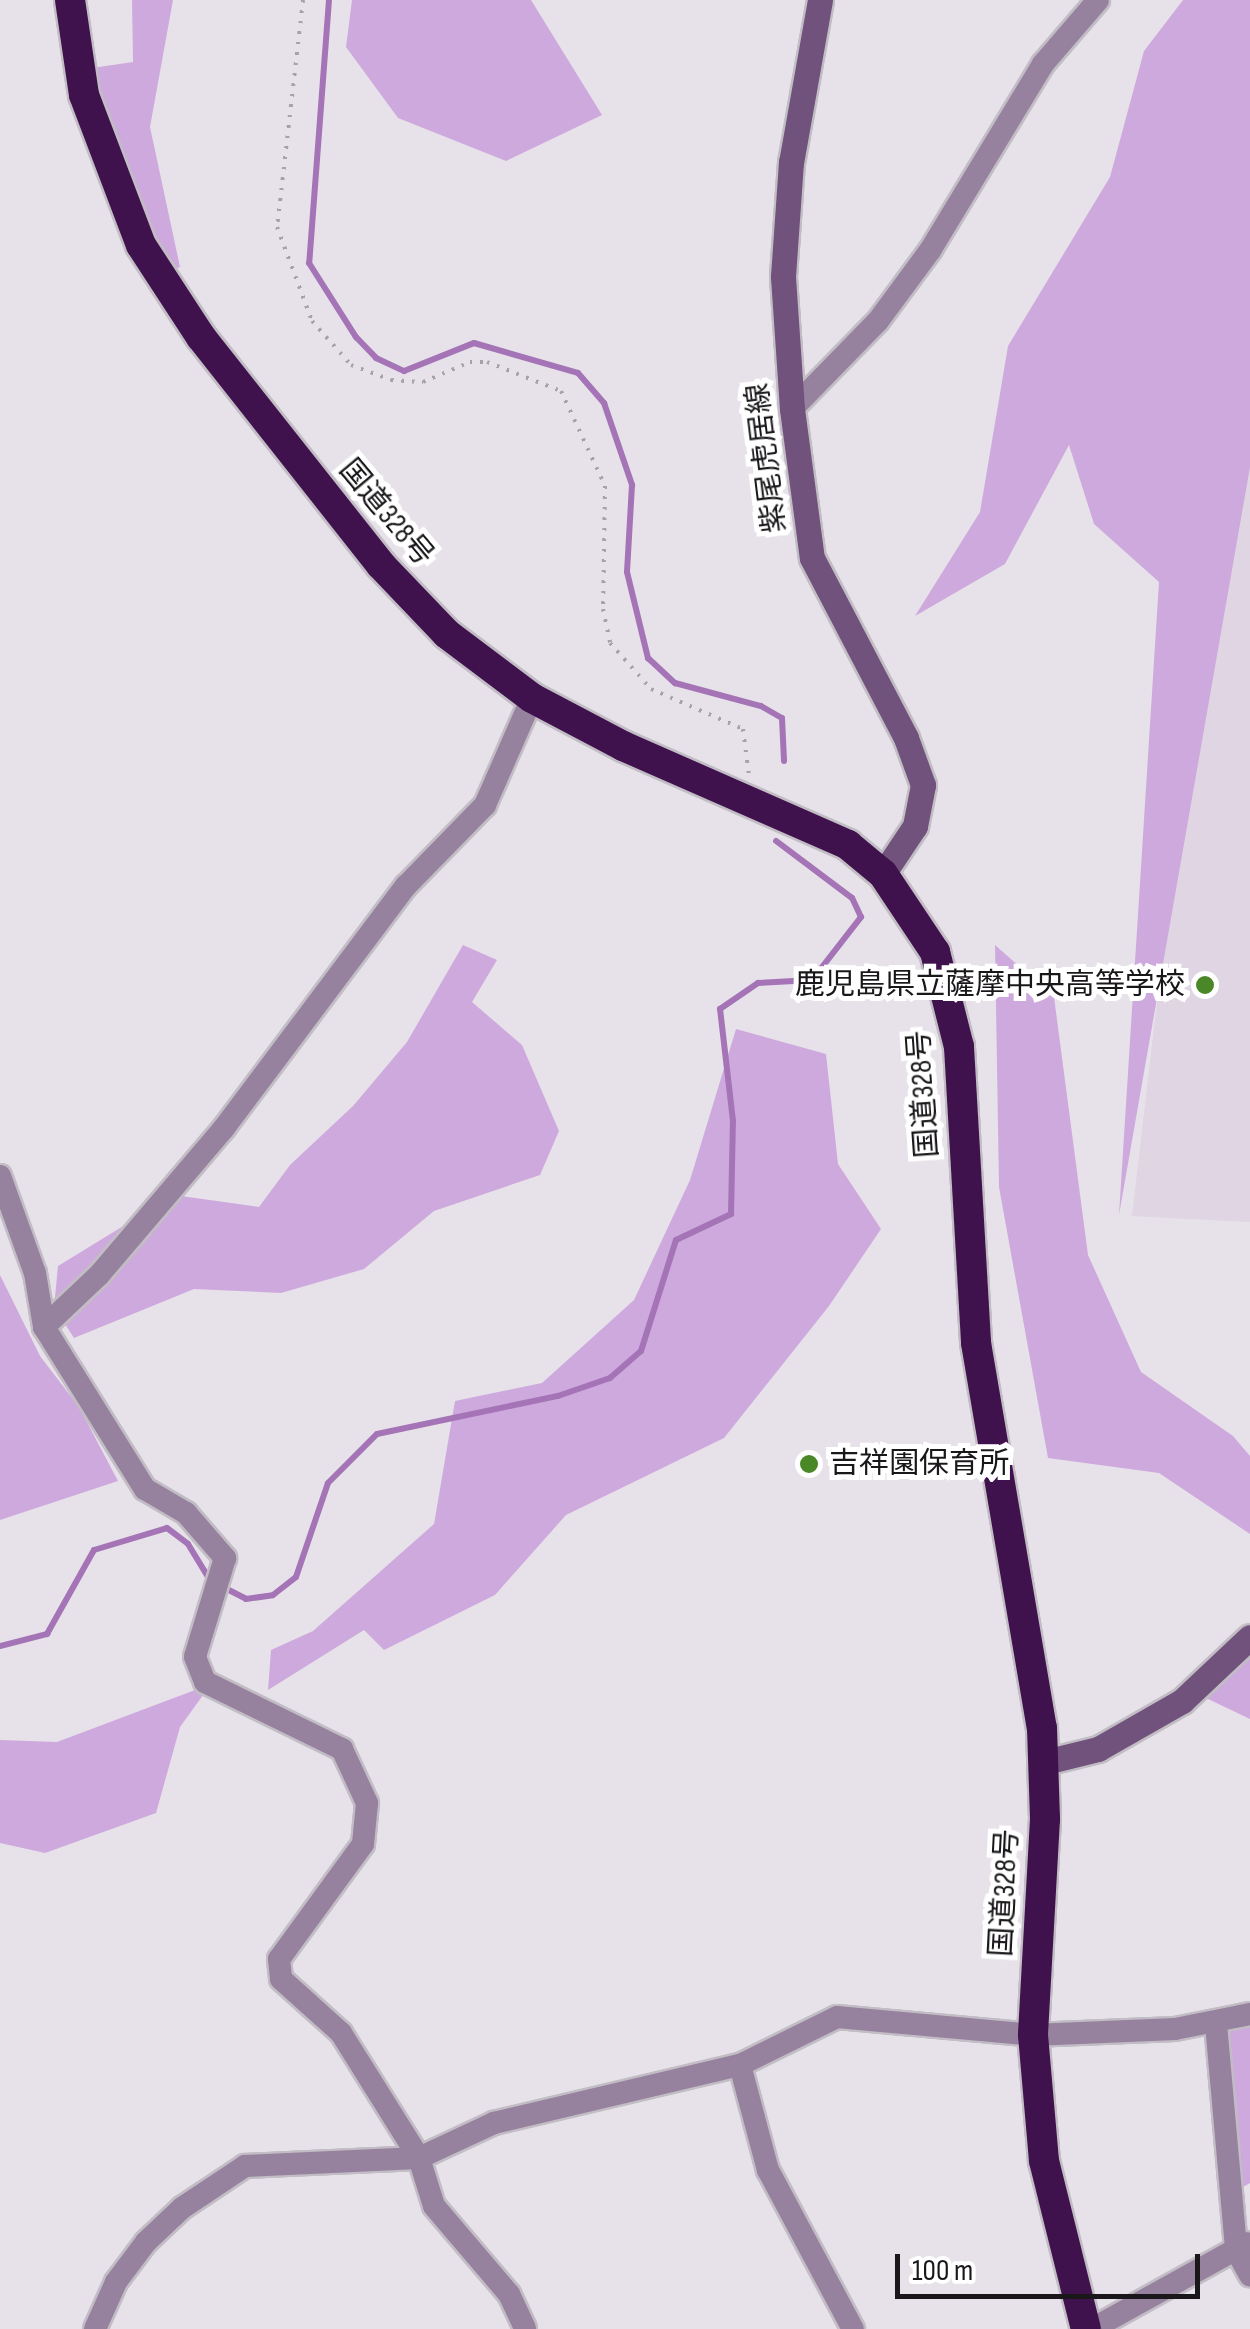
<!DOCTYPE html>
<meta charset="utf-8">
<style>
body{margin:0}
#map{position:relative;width:1250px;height:2329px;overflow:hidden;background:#e7e2e9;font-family:"Sofia Sans Condensed","Noto Sans JP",sans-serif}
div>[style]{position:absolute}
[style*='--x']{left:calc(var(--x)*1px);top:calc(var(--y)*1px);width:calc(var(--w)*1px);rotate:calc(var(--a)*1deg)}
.built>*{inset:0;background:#dfd5e3}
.green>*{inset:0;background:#cea9dd}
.stream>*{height:6px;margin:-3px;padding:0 3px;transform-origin:3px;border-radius:3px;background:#a474b7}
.path>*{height:4px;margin-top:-2px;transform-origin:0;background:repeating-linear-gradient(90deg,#a6a2a8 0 2.5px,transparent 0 10.5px)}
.roads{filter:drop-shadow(2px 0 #c2bdc4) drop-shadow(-2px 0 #c2bdc4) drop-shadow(0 2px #c2bdc4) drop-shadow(0 -2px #c2bdc4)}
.street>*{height:22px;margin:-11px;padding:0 11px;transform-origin:11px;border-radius:11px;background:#96819f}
.secondary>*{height:25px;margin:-12.5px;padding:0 12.5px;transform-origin:12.5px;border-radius:12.5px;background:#71527c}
.highway>*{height:30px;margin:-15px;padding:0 15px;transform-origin:15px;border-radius:15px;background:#3f114d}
.dots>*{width:28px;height:28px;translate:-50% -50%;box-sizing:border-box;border:5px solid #fff;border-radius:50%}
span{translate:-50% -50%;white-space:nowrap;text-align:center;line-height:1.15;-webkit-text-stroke:10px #fff;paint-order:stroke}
.street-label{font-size:30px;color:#19171a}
.poi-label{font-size:30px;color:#19171a}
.right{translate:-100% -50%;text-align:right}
.left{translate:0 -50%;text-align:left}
.scale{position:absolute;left:895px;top:2254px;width:305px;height:45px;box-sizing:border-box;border:5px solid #19171a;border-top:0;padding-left:12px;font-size:30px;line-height:35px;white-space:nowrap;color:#19171a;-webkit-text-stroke:8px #fff;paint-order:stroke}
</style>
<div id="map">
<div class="built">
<i style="clip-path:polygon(1250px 408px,1250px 1222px,1132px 1216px,1186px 754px)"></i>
</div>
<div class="green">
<i style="clip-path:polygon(132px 0,173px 0,150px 127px,180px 267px,174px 269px,140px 210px,92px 68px,133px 62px)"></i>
<i style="clip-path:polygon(352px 0,531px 0,602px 115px,506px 161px,398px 118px,346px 47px)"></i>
<i style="clip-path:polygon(1183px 0,1250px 0,1250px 467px,1119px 1215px,1159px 582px,1094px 524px,1069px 445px,1005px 564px,915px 616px,980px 512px,1008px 346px,1110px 177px,1144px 51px)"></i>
<i style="clip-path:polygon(463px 945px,497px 960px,472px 1002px,522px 1045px,559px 1131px,540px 1175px,434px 1211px,364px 1269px,281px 1293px,194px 1289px,74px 1338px,54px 1307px,58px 1266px,174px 1195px,259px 1207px,290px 1165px,353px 1106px,407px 1042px)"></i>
<i style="clip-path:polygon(995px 945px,1054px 997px,1088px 1255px,1141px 1372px,1233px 1436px,1250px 1456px,1250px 1534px,1159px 1473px,1048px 1458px,999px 1187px)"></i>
<i style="clip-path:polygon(736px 1029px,826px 1054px,838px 1164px,881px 1229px,829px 1306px,724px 1438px,566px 1515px,495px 1595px,384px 1650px,364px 1630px,268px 1690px,271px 1650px,313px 1631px,434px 1524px,455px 1401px,542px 1383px,634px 1300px,690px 1180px)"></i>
<i style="clip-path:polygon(0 1275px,40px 1356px,79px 1407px,118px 1481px,0 1520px)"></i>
<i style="clip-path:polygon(1250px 1652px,1250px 1719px,1206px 1698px)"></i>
<i style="clip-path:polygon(211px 1684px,180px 1727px,156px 1813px,45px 1853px,0 1843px,0 1740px,57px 1742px)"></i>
<i style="clip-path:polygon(1250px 2014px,1250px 2183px,1231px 2194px,1216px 2024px)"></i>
</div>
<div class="stream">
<i style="--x:329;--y:0;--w:264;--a:94.3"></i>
<i style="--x:309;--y:263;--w:88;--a:57.6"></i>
<i style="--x:356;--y:337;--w:29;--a:46"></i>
<i style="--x:376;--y:358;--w:31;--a:25"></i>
<i style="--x:404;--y:371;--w:75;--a:-21.8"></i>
<i style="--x:474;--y:343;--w:108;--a:16.1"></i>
<i style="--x:578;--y:373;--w:40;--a:49"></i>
<i style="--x:604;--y:403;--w:87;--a:71.1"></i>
<i style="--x:632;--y:485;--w:87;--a:93.3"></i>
<i style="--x:627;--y:572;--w:89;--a:76.3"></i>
<i style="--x:648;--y:658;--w:37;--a:43"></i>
<i style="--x:675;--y:683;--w:89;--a:15"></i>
<i style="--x:761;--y:706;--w:24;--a:30"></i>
<i style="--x:782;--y:718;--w:43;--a:87.3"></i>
<i style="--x:221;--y:1586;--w:28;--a:27"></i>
<i style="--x:246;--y:1599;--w:27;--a:-8"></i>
<i style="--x:273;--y:1595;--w:29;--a:-38"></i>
<i style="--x:296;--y:1577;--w:99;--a:-71.2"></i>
<i style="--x:328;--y:1483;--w:69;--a:-45"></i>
<i style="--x:377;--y:1434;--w:185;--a:-11.9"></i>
<i style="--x:558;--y:1396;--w:55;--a:-19.1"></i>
<i style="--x:610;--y:1378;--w:41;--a:-41.1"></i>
<i style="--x:641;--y:1351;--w:116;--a:-72.5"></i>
<i style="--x:676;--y:1240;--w:61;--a:-25.3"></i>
<i style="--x:731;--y:1214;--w:93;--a:-88.8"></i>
<i style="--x:733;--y:1121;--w:113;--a:-96.6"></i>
<i style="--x:720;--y:1009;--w:46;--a:-34.4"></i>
<i style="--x:758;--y:983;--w:54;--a:-3.2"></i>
<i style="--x:812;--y:980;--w:80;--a:-52.1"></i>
<i style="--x:861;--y:917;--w:21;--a:-115"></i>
<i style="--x:852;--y:898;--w:95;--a:-143.1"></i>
<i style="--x:0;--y:1646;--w:49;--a:-14.3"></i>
<i style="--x:47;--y:1634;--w:96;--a:-60.8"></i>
<i style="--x:94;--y:1550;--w:76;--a:-16.8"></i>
<i style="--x:167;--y:1528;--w:26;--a:37"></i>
<i style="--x:188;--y:1544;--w:42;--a:58.6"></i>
</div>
<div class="path">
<i style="--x:303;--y:0;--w:228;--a:96.5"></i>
<i style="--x:277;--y:227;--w:100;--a:69.6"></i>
<i style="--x:312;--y:321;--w:59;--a:48.4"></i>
<i style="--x:351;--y:365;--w:43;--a:20.6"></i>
<i style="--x:391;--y:380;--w:32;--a:4"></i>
<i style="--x:423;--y:382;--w:51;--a:-23.1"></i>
<i style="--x:470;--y:362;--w:17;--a:0"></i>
<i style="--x:487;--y:362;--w:79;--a:21.4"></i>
<i style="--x:561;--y:391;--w:105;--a:65.1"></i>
<i style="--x:605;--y:486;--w:123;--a:90.9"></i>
<i style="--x:603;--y:609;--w:35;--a:78"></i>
<i style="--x:610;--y:643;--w:62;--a:48.3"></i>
<i style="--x:651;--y:689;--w:100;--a:23.5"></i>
<i style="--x:743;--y:729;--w:47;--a:82.7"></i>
</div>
<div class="roads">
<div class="street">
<i style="--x:792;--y:409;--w:123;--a:-45.7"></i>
<i style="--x:878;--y:321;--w:89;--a:-53.6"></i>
<i style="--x:931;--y:249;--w:216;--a:-58.8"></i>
<i style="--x:1043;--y:64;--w:84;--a:-49.3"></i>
<i style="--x:0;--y:1176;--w:103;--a:70.2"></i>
<i style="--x:35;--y:1273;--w:55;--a:80.5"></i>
<i style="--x:44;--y:1327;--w:191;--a:58.1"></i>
<i style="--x:145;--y:1489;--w:48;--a:30.3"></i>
<i style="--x:186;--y:1513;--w:60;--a:49.1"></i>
<i style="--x:225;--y:1558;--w:103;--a:106.9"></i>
<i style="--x:195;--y:1657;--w:27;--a:68"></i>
<i style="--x:205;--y:1682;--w:153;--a:26.1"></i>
<i style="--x:342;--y:1749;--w:60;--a:65.2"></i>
<i style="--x:367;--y:1803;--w:41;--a:95.6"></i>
<i style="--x:363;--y:1844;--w:142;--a:126.1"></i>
<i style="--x:279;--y:1959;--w:20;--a:84"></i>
<i style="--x:281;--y:1979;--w:81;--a:42"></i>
<i style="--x:341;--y:2033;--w:147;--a:58"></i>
<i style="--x:419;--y:2158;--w:50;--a:72.6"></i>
<i style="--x:434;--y:2206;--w:116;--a:49.6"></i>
<i style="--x:509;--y:2294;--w:38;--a:65"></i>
<i style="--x:44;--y:1327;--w:76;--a:-43.4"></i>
<i style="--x:99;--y:1275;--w:193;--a:-49.6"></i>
<i style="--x:224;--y:1128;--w:303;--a:-53.1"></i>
<i style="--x:406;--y:886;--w:113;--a:-45.7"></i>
<i style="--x:485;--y:805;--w:117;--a:-66.3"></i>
<i style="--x:1216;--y:2024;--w:227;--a:84.9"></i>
<i style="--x:1236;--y:2250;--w:29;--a:61"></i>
<i style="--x:740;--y:2065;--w:109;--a:75.1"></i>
<i style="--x:768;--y:2170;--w:180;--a:61.9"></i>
<i style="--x:95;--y:2329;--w:51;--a:-65.9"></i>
<i style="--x:116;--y:2282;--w:50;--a:-53.1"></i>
<i style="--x:146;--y:2242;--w:50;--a:-43.4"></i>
<i style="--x:182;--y:2208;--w:76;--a:-33.7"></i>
<i style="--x:245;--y:2166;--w:174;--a:-2.6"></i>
<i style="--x:419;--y:2158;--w:83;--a:-25"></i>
<i style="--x:494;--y:2123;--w:253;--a:-13.3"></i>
<i style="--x:740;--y:2065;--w:108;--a:-26.3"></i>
<i style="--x:837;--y:2017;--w:197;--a:5.2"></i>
<i style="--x:1033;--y:2035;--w:142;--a:-2.4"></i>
<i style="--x:1175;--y:2029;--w:76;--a:-11.3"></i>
<i style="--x:1092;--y:2329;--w:177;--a:-29"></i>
</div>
<div class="secondary">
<i style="--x:820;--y:0;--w:165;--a:100.1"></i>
<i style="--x:791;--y:162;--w:115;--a:94"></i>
<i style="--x:783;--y:277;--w:132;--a:86.1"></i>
<i style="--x:792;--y:409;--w:150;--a:82.4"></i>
<i style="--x:812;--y:558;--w:203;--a:62.4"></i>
<i style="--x:906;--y:738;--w:50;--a:70.1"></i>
<i style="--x:923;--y:785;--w:42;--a:101"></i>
<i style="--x:915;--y:826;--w:58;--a:123.7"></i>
<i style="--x:1045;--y:1762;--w:55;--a:-13.8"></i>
<i style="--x:1098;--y:1749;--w:97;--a:-29.7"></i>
<i style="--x:1182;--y:1701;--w:93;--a:-43.3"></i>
</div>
<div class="highway">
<i style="--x:70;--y:0;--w:96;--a:81.6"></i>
<i style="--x:84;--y:95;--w:160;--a:69.2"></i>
<i style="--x:141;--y:245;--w:110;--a:56.9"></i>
<i style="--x:201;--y:337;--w:290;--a:51.7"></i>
<i style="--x:381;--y:565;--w:95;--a:46.3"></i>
<i style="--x:447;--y:634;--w:106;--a:37"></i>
<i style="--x:532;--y:698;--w:103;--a:27.8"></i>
<i style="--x:623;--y:746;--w:246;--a:23.7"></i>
<i style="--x:848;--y:845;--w:45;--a:39.6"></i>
<i style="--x:883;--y:874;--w:94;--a:56.3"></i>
<i style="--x:935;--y:952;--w:98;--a:75.8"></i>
<i style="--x:959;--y:1047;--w:296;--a:86.7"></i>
<i style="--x:976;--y:1343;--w:391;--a:80.3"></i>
<i style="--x:1042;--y:1728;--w:91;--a:88.1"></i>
<i style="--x:1045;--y:1819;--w:216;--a:93.2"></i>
<i style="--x:1033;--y:2035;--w:126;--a:85"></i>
<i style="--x:1044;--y:2161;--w:173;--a:76"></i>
</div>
</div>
<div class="dots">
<i style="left:1205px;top:985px;background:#498727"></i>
<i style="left:809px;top:1464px;background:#498727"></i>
</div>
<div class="street-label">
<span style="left:767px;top:458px;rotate:-97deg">紫尾虎居線</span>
<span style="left:386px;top:513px;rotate:50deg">国道328号</span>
<span style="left:924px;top:1094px;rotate:-94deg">国道328号</span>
<span style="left:1005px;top:1893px;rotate:-87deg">国道328号</span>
</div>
<div class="poi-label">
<span class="right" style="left:1185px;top:985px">鹿児島県立薩摩中央高等学校</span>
<span class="left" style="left:829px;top:1464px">吉祥園保育所</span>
</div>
<div class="scale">100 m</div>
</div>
